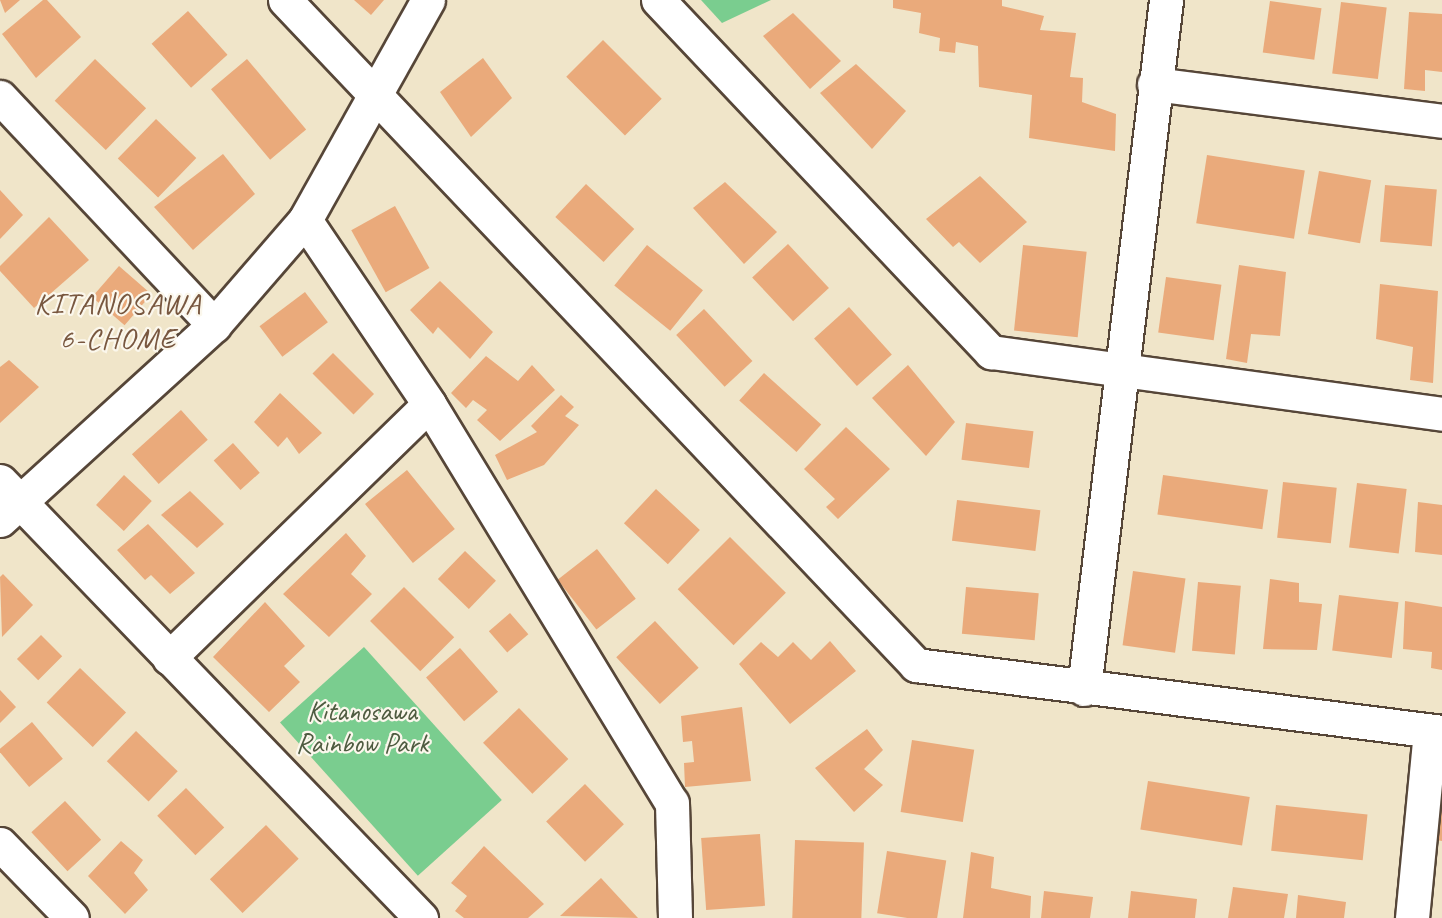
<!DOCTYPE html>
<style>
body{margin:0}
#map{position:relative;width:1442px;height:918px;overflow:hidden;background:#f0e5c9;font-family:Caveat,sans-serif}
div>[style]{position:absolute}
[style*='--x']{left:calc(var(--x)*1px);top:calc(var(--y)*1px);width:calc(var(--w)*1px);rotate:calc(var(--a)*1deg)}
.green>*{inset:0;background:#7acd8f;transform-origin:0 0}
.building>*{inset:0;background:#eaaa7b;transform-origin:0 0}
.roads{filter:drop-shadow(2px 0 #564638) drop-shadow(-2px 0 #564638) drop-shadow(0 2px #564638) drop-shadow(0 -2px #564638)}
.minor>*{height:33px;margin:-16.5px;padding:0 16.5px;transform-origin:16.5px;border-radius:16.5px;background:#fff}
span{translate:-50% -50%;white-space:nowrap;text-align:center;line-height:1.15;-webkit-text-stroke:4.5px #fbf7ec;paint-order:stroke}
.park-label{font-size:28px;color:#4e5b40}
.neighbourhood-label{font-size:30px;color:#78573f;letter-spacing:1.5px}
</style>
<div id="map">
<div class="green">
<i style="clip-path:polygon(701px 0,771px 0,722px 23px)"></i>
<i style="left:364px;top:647px;width:206px;height:113px;rotate:48deg"></i>
</div>
<div class="building">
<i style="clip-path:polygon(0 0,20px 0,5px 13px)"></i>
<i style="clip-path:polygon(43px 0,47px 0,81px 37px,36px 78px,2px 34px)"></i>
<i style="clip-path:polygon(354px 0,384px 0,371px 15px)"></i>
<i style="clip-path:polygon(893px 0,1002px 0,1002px 6px,1044px 16px,1040px 30px,1076px 33px,1070px 77px,1083px 78px,1082px 102px,1116px 114px,1115px 151px,1029px 138px,1032px 95px,979px 87px,978px 46px,956px 42px,955px 53px,939px 51px,940px 38px,919px 33px,921px 13px,893px 8px)"></i>
<i style="left:1270px;top:1px;width:52px;height:52px;rotate:8deg"></i>
<i style="left:1341px;top:2px;width:46px;height:72px;rotate:7deg"></i>
<i style="left:188px;top:11px;width:59px;height:49px;rotate:48deg"></i>
<i style="clip-path:polygon(1409px 12px,1442px 14px,1442px 72px,1425px 70px,1425px 91px,1404px 89px)"></i>
<i style="clip-path:polygon(793px 13px,841px 61px,810px 89px,763px 36px)"></i>
<i style="left:603px;top:40px;width:83px;height:52px;rotate:45deg"></i>
<i style="clip-path:polygon(483px 58px,512px 98px,471px 137px,440px 92px)"></i>
<i style="left:95px;top:59px;width:71px;height:58px;rotate:44deg"></i>
<i style="left:247px;top:59px;width:92px;height:47px;rotate:50deg"></i>
<i style="clip-path:polygon(856px 64px,906px 111px,872px 149px,820px 93px)"></i>
<i style="left:156px;top:119px;width:56px;height:55px;rotate:44deg"></i>
<i style="clip-path:polygon(223px 154px,255px 194px,193px 250px,154px 207px)"></i>
<i style="left:1207px;top:155px;width:99px;height:69px;rotate:9deg"></i>
<i style="left:1319px;top:171px;width:53px;height:64px;rotate:10deg"></i>
<i style="clip-path:polygon(980px 176px,1027px 222px,980px 263px,959px 242px,953px 247px,926px 219px)"></i>
<i style="clip-path:polygon(725px 182px,777px 232px,744px 264px,693px 208px)"></i>
<i style="left:586px;top:184px;width:66px;height:45px;rotate:43deg"></i>
<i style="left:1385px;top:185px;width:52px;height:57px;rotate:5deg"></i>
<i style="clip-path:polygon(0 190px,23px 215px,0 239px)"></i>
<i style="left:395px;top:206px;width:71px;height:50px;rotate:61deg"></i>
<i style="clip-path:polygon(49px 217px,89px 260px,34px 308px,0 271px,0 266px)"></i>
<i style="left:788px;top:244px;width:60px;height:49px;rotate:47deg"></i>
<i style="left:647px;top:245px;width:72px;height:52px;rotate:39deg"></i>
<i style="left:1023px;top:245px;width:64px;height:86px;rotate:6deg"></i>
<i style="clip-path:polygon(1239px 265px,1286px 272px,1280px 336px,1251px 334px,1247px 363px,1226px 359px)"></i>
<i style="left:119px;top:266px;width:43px;height:41px;rotate:41deg"></i>
<i style="left:1166px;top:277px;width:56px;height:56px;rotate:8deg"></i>
<i style="clip-path:polygon(440px 281px,493px 332px,470px 359px,438px 327px,433px 334px,410px 310px)"></i>
<i style="clip-path:polygon(1380px 284px,1438px 291px,1433px 383px,1410px 380px,1413px 347px,1376px 339px)"></i>
<i style="left:305px;top:292px;width:38px;height:57px;rotate:53deg"></i>
<i style="left:849px;top:307px;width:64px;height:47px;rotate:48deg"></i>
<i style="left:704px;top:309px;width:71px;height:38px;rotate:47deg"></i>
<i style="left:333px;top:353px;width:58px;height:29px;rotate:45deg"></i>
<i style="clip-path:polygon(486px 356px,518px 381px,532px 365px,555px 390px,500px 441px,477px 420px,487px 410px,473px 400px,466px 408px,451px 393px)"></i>
<i style="clip-path:polygon(9px 360px,39px 387px,0 423px,0 367px)"></i>
<i style="clip-path:polygon(908px 365px,955px 422px,926px 456px,872px 398px)"></i>
<i style="left:764px;top:373px;width:77px;height:37px;rotate:42deg"></i>
<i style="clip-path:polygon(280px 393px,322px 433px,299px 454px,287px 437px,278px 447px,254px 422px)"></i>
<i style="clip-path:polygon(561px 395px,574px 407px,565px 416px,579px 425px,544px 465px,507px 480px,495px 455px,537px 432px,531px 426px)"></i>
<i style="left:181px;top:410px;width:40px;height:66px;rotate:48deg"></i>
<i style="left:966px;top:423px;width:68px;height:37px;rotate:7deg"></i>
<i style="clip-path:polygon(846px 427px,890px 469px,838px 519px,826px 507px,835px 499px,804px 469px)"></i>
<i style="left:233px;top:443px;width:40px;height:26px;rotate:48deg"></i>
<i style="left:407px;top:470px;width:76px;height:54px;rotate:51deg"></i>
<i style="left:124px;top:475px;width:38px;height:41px;rotate:43deg"></i>
<i style="left:1163px;top:475px;width:106px;height:40px;rotate:8deg"></i>
<i style="left:1283px;top:482px;width:54px;height:56px;rotate:6deg"></i>
<i style="left:1357px;top:483px;width:50px;height:65px;rotate:7deg"></i>
<i style="left:656px;top:489px;width:60px;height:47px;rotate:43deg"></i>
<i style="clip-path:polygon(190px 491px,224px 524px,197px 548px,161px 515px)"></i>
<i style="left:957px;top:500px;width:84px;height:41px;rotate:7deg"></i>
<i style="clip-path:polygon(1418px 502px,1442px 505px,1442px 555px,1415px 552px)"></i>
<i style="clip-path:polygon(148px 524px,195px 573px,170px 594px,151px 575px,145px 580px,117px 550px)"></i>
<i style="clip-path:polygon(346px 533px,366px 556px,351px 574px,372px 594px,329px 637px,283px 594px)"></i>
<i style="left:730px;top:537px;width:79px;height:74px;rotate:45deg"></i>
<i style="left:597px;top:549px;width:63px;height:50px;rotate:52deg"></i>
<i style="left:465px;top:551px;width:43px;height:39px;rotate:44deg"></i>
<i style="left:1133px;top:571px;width:53px;height:75px;rotate:8deg"></i>
<i style="clip-path:polygon(3px 574px,33px 605px,2px 637px,0 577px)"></i>
<i style="clip-path:polygon(1270px 579px,1299px 583px,1299px 602px,1322px 604px,1317px 650px,1263px 649px)"></i>
<i style="left:1198px;top:582px;width:43px;height:69px;rotate:5deg"></i>
<i style="left:404px;top:587px;width:71px;height:48px;rotate:45deg"></i>
<i style="left:966px;top:587px;width:73px;height:47px;rotate:5deg"></i>
<i style="left:1339px;top:595px;width:60px;height:56px;rotate:7deg"></i>
<i style="clip-path:polygon(1405px 601px,1442px 607px,1442px 670px,1431px 668px,1432px 652px,1403px 649px)"></i>
<i style="clip-path:polygon(265px 602px,305px 646px,284px 666px,300px 682px,269px 712px,213px 657px)"></i>
<i style="left:510px;top:613px;width:28px;height:28px;rotate:49deg"></i>
<i style="left:655px;top:621px;width:64px;height:53px;rotate:47deg"></i>
<i style="left:41px;top:635px;width:30px;height:34px;rotate:45deg"></i>
<i style="clip-path:polygon(830px 641px,856px 671px,790px 724px,739px 664px,761px 642px,778px 657px,793px 642px,811px 660px)"></i>
<i style="left:460px;top:648px;width:58px;height:45px;rotate:49deg"></i>
<i style="left:80px;top:668px;width:64px;height:48px;rotate:44deg"></i>
<i style="clip-path:polygon(0 690px,16px 707px,0 723px)"></i>
<i style="clip-path:polygon(742px 707px,751px 781px,685px 787px,684px 763px,694px 762px,692px 741px,683px 742px,681px 716px)"></i>
<i style="left:519px;top:708px;width:71px;height:50px;rotate:46deg"></i>
<i style="left:32px;top:722px;width:48px;height:44px;rotate:50deg"></i>
<i style="clip-path:polygon(867px 729px,883px 750px,864px 769px,883px 785px,854px 812px,815px 768px)"></i>
<i style="left:136px;top:731px;width:58px;height:42px;rotate:44deg"></i>
<i style="left:912px;top:740px;width:63px;height:73px;rotate:9deg"></i>
<i style="left:1148px;top:781px;width:103px;height:49px;rotate:9deg"></i>
<i style="left:585px;top:784px;width:56px;height:54px;rotate:46deg"></i>
<i style="left:186px;top:788px;width:55px;height:40px;rotate:46deg"></i>
<i style="left:65px;top:801px;width:53px;height:46px;rotate:47deg"></i>
<i style="clip-path:polygon(1440px 803px,1442px 803px,1442px 841px,1436px 840px)"></i>
<i style="left:1276px;top:805px;width:92px;height:46px;rotate:6deg"></i>
<i style="left:266px;top:825px;width:47px;height:78px;rotate:46deg"></i>
<i style="left:760px;top:834px;width:72px;height:59px;rotate:86deg"></i>
<i style="left:795px;top:840px;width:69px;height:78px;rotate:2deg"></i>
<i style="clip-path:polygon(121px 841px,143px 860px,134px 873px,148px 890px,125px 914px,88px 876px)"></i>
<i style="clip-path:polygon(484px 846px,544px 904px,528px 918px,464px 918px,455px 911px,467px 896px,451px 883px)"></i>
<i style="left:887px;top:851px;width:60px;height:63px;rotate:9deg"></i>
<i style="clip-path:polygon(971px 852px,994px 857px,991px 888px,1031px 896px,1030px 918px,963px 918px)"></i>
<i style="clip-path:polygon(601px 878px,638px 918px,560px 916px)"></i>
<i style="clip-path:polygon(1233px 887px,1288px 894px,1284px 918px,1228px 918px)"></i>
<i style="clip-path:polygon(1044px 891px,1093px 897px,1090px 918px,1041px 918px)"></i>
<i style="clip-path:polygon(1131px 891px,1197px 899px,1195px 918px,1128px 918px)"></i>
<i style="clip-path:polygon(1298px 895px,1346px 902px,1344px 918px,1296px 918px)"></i>
</div>
<div class="roads">
<div class="minor">
<i style="--x:285;--y:0;--w:917;--a:46.5"></i>
<i style="--x:916;--y:665;--w:530;--a:7.26"></i>
<i style="--x:658;--y:0;--w:485;--a:46.6"></i>
<i style="--x:991;--y:352;--w:455;--a:7.8"></i>
<i style="--x:1154;--y:84;--w:290;--a:7.3"></i>
<i style="--x:0;--y:97;--w:313;--a:46.8"></i>
<i style="--x:305;--y:220;--w:222;--a:56"></i>
<i style="--x:429;--y:404;--w:467;--a:58.7"></i>
<i style="--x:672;--y:803;--w:115;--a:88.5"></i>
<i style="--x:0;--y:481;--w:607;--a:46.07"></i>
<i style="--x:0;--y:520;--w:290;--a:-42.3"></i>
<i style="--x:214;--y:325;--w:139;--a:-49.1"></i>
<i style="--x:305;--y:220;--w:252;--a:-60.8"></i>
<i style="--x:169;--y:658;--w:363;--a:-44.3"></i>
<i style="--x:1084;--y:689;--w:694;--a:-83.21"></i>
<i style="--x:0;--y:844;--w:103;--a:45.8"></i>
<i style="--x:1412;--y:918;--w:188;--a:-84.5"></i>
</div>
</div>
<div class="park-label">
<span style="left:362px;top:727px">Kitanosawa<br>Rainbow Park</span>
</div>
<div class="neighbourhood-label">
<span style="left:118px;top:320px">KITANOSAWA<br>6-CHOME</span>
</div>
</div>
